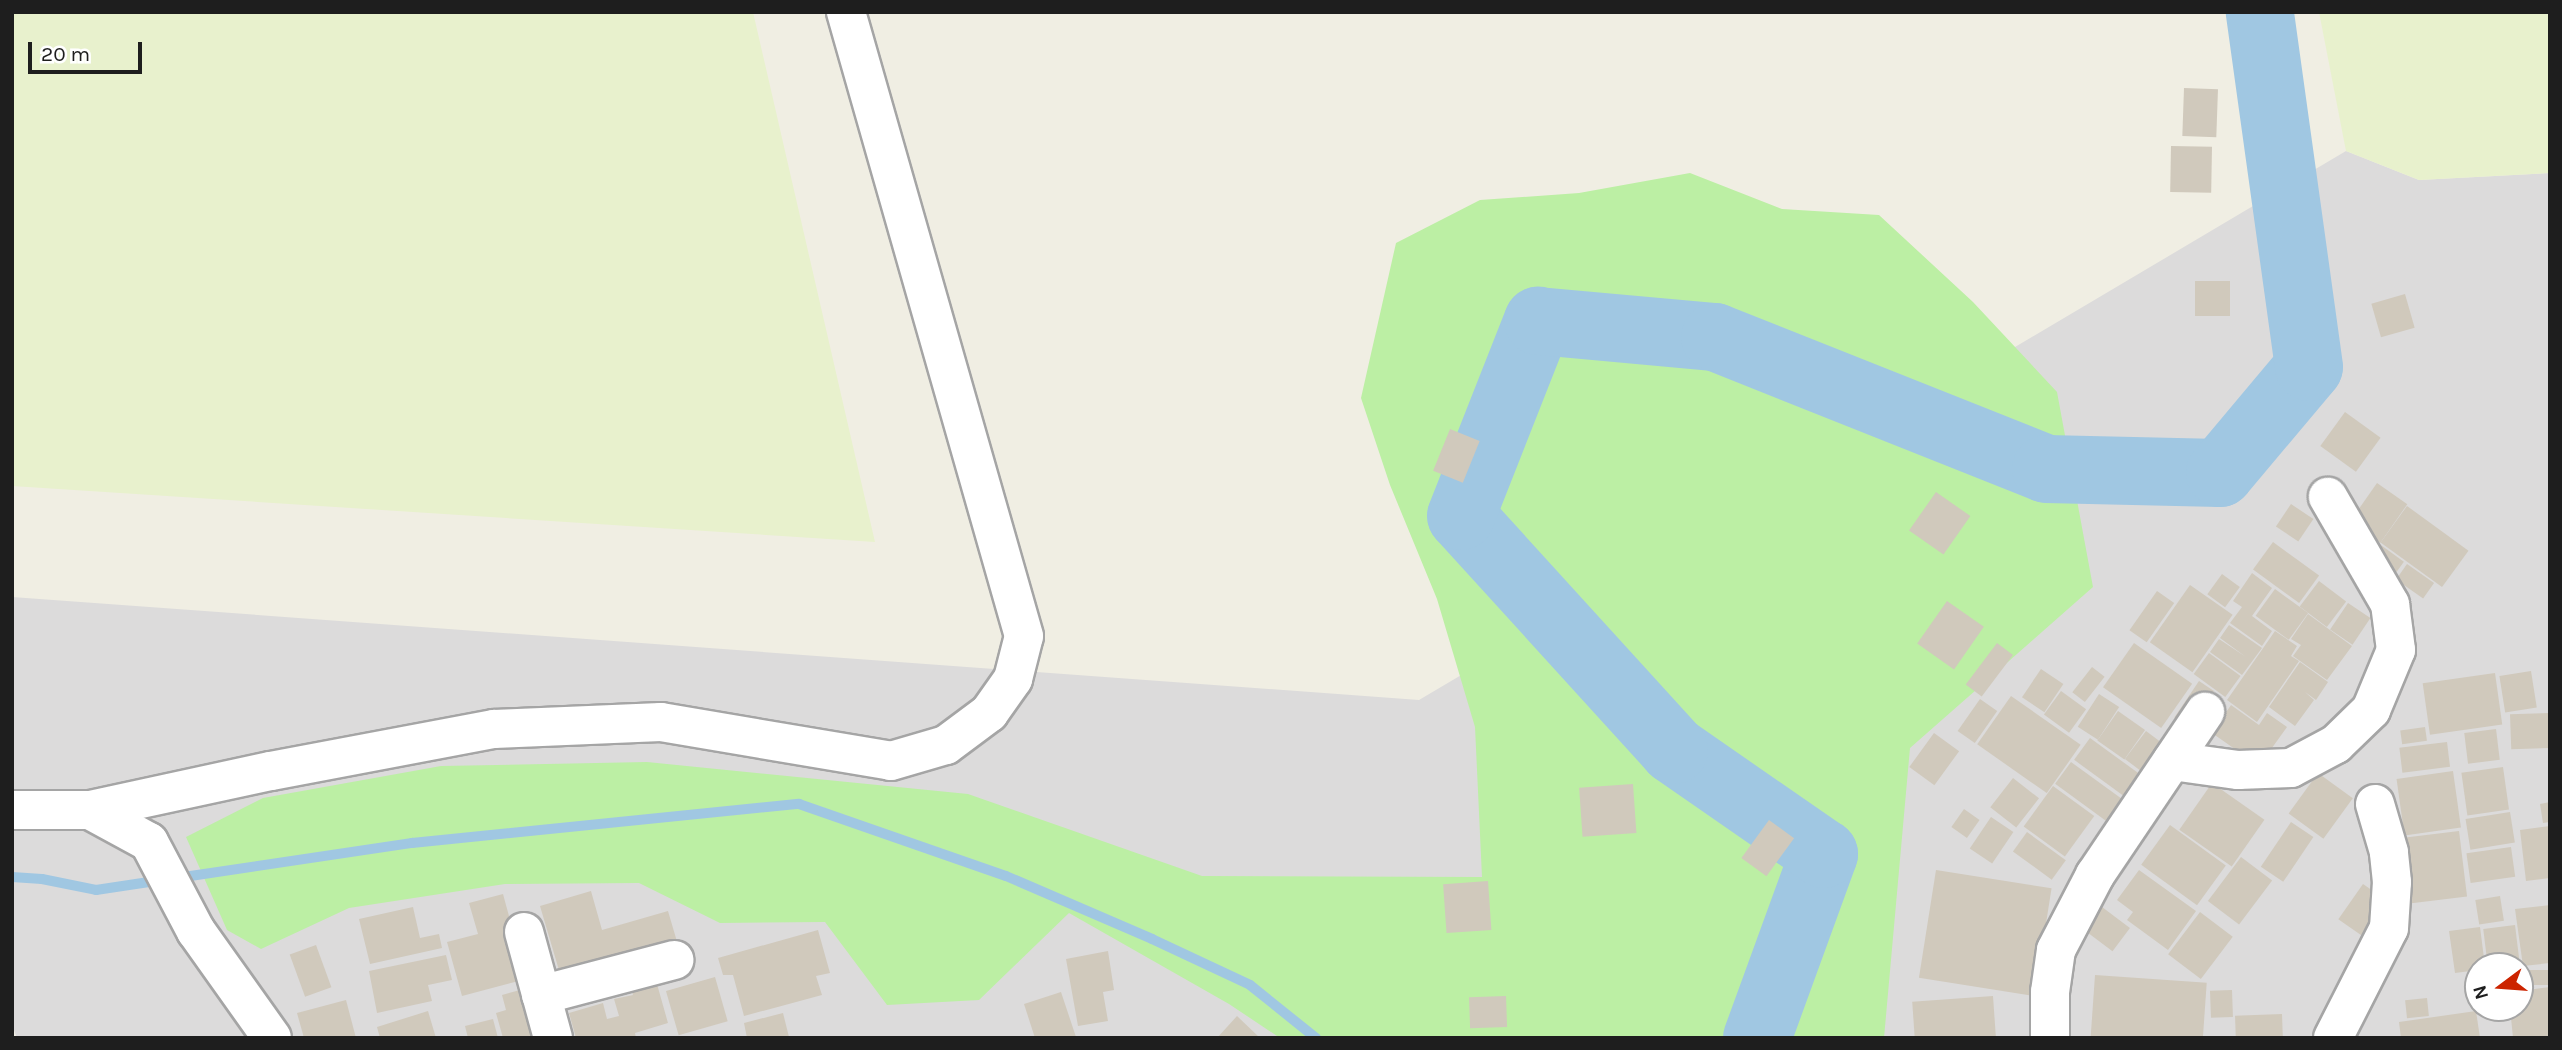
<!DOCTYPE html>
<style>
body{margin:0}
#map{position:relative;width:2562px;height:1050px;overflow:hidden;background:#f0eee3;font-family:Karla,sans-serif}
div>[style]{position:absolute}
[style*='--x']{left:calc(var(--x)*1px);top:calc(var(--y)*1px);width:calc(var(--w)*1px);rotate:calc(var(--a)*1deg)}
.residential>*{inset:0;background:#dcdbdb}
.farmland>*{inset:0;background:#e8f1cd}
.grass>*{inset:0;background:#bcefa4}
.stream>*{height:10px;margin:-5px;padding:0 5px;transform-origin:5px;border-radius:5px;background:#a0c7e2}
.river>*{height:68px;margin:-34px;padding:0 34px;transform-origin:34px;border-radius:34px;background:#a0c7e2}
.building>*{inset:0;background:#d0c9bc;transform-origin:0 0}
.roads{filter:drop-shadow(2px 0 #a5a5a5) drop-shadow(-2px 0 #a5a5a5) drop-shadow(0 2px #a5a5a5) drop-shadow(0 -2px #a5a5a5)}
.street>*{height:38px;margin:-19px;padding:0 19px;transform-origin:19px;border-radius:19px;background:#fff}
span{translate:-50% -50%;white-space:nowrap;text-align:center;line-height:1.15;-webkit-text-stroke:5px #fff;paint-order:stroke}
.frame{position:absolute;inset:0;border:14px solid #1e1e1e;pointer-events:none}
.north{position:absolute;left:2464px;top:952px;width:70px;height:70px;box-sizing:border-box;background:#fff;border:2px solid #a5a5a5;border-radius:50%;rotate:254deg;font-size:19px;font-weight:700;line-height:28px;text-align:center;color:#1e1e1e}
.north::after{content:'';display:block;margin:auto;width:24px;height:32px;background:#cc2400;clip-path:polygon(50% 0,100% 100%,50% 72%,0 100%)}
.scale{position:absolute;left:28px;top:42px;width:114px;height:32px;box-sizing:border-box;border:4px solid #1e1e1e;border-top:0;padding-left:9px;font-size:21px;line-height:24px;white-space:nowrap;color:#1e1e1e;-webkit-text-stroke:5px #fff;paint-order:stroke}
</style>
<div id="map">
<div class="residential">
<i style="clip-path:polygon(evenodd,2346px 151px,2419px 180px,2550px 173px,2550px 1038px,17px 1038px,12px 1025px,12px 597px,1419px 700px,2346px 151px,2478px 966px,2520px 966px,2520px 1008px,2478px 1008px,2478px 966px)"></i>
</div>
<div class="farmland">
<i style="clip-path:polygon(12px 12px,753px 12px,875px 542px,12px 486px)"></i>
<i style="clip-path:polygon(2319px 12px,2550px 12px,2550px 173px,2419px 180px,2346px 151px)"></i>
</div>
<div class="grass">
<i style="clip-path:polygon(1690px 173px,1782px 209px,1879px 215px,1973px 302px,2057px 392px,2093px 587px,1910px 748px,1884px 1038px,1280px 1038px,1229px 1004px,1069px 913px,979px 1000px,887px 1005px,825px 922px,720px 923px,639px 883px,505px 884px,349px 908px,261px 949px,227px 930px,186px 837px,263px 798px,441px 766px,647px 762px,968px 794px,1202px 876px,1482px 877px,1475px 727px,1437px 599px,1390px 485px,1361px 398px,1396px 243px,1480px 200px,1579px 193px)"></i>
</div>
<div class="stream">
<i style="--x:12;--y:877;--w:30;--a:4"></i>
<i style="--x:42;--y:879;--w:55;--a:11.5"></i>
<i style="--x:96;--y:890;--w:67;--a:-8.6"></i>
<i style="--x:177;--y:878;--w:238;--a:-8.5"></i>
<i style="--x:412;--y:843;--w:389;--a:-5.8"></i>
<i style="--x:799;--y:804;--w:219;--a:19.2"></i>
<i style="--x:1006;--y:876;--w:159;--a:23.3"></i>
<i style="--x:1152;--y:939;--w:108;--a:25.1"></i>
<i style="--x:1250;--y:985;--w:85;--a:38.8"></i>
</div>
<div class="river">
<i style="--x:1757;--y:1038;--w:196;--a:-70"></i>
<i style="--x:1824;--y:854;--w:183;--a:-145.3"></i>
<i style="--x:1674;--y:750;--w:316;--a:-132.3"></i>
<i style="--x:1461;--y:516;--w:210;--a:-68.5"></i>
<i style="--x:1538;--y:321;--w:178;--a:5.2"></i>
<i style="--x:1715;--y:337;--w:356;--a:21.7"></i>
<i style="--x:2046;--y:469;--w:174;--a:1.3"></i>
<i style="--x:2220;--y:473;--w:138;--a:-50"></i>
<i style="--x:2309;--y:367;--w:358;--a:-97.9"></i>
</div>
<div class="building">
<i style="left:2184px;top:88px;width:34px;height:48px;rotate:2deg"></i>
<i style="left:2171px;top:146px;width:41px;height:46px;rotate:1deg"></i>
<i style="left:2195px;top:281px;width:35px;height:35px"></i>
<i style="left:2405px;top:294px;width:35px;height:35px;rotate:74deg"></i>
<i style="left:2345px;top:412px;width:44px;height:42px;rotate:36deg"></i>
<i style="left:1450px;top:429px;width:32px;height:45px;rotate:22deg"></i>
<i style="left:2377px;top:483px;width:37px;height:47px;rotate:35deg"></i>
<i style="left:1936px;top:492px;width:42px;height:47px;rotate:35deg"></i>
<i style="left:2291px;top:504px;width:27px;height:27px;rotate:34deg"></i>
<i style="left:2407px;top:506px;width:76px;height:45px;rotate:36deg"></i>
<i style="left:2273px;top:542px;width:57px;height:34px;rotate:36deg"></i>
<i style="left:2378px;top:543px;width:32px;height:20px;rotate:36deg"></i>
<i style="left:2407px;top:564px;width:33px;height:19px;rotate:35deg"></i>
<i style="clip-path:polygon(2252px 573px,2272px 588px,2252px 616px,2272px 631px,2262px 646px,2230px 623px,2242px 607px,2233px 601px)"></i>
<i style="left:2222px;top:574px;width:22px;height:25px;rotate:36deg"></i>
<i style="left:2319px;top:581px;width:34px;height:32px;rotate:37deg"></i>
<i style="left:2190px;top:585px;width:52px;height:70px;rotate:35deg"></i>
<i style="left:2275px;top:589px;width:41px;height:33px;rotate:36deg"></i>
<i style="left:2157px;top:591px;width:21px;height:48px;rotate:35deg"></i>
<i style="left:1947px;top:601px;width:45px;height:52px;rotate:35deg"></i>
<i style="left:2348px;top:603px;width:27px;height:32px;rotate:34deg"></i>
<i style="clip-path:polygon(2308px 614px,2352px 646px,2327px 680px,2293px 656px,2301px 645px,2291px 639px)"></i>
<i style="clip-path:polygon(2229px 625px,2262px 648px,2242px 675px,2210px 652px,2219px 639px,2246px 657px,2220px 638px)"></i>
<i style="clip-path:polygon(2275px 631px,2297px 646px,2291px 656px,2299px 661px,2257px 722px,2227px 700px)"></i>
<i style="left:1997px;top:643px;width:20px;height:52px;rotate:37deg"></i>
<i style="left:2134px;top:643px;width:71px;height:54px;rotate:35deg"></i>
<i style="left:2209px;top:653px;width:39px;height:26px;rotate:36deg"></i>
<i style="clip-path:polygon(2300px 662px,2328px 682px,2316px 700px,2305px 692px,2314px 700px,2295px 726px,2269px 707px)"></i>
<i style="left:2092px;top:667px;width:16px;height:32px;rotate:38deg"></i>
<i style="left:2041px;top:669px;width:27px;height:34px;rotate:34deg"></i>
<i style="left:2531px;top:671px;width:37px;height:32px;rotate:81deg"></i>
<i style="left:2495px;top:673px;width:52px;height:73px;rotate:82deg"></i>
<i style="left:2199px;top:681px;width:18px;height:44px;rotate:34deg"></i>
<i style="left:2061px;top:691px;width:31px;height:29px;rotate:36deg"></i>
<i style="left:2099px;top:694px;width:24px;height:39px;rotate:33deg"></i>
<i style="left:2011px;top:696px;width:85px;height:59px;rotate:35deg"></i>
<i style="left:1980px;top:699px;width:21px;height:39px;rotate:35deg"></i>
<i style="clip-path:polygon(2231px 705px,2259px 725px,2267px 713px,2287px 727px,2259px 766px,2212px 733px)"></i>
<i style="left:2118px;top:711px;width:33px;height:36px;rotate:35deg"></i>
<i style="left:2549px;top:713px;width:35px;height:39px;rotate:88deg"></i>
<i style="left:2425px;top:727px;width:14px;height:25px;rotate:82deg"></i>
<i style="left:2496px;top:729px;width:31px;height:32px;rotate:83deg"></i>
<i style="left:2146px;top:731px;width:25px;height:35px;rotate:37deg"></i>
<i style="left:1934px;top:733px;width:31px;height:42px;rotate:36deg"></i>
<i style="left:2090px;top:738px;width:69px;height:27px;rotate:36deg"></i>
<i style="left:2447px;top:742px;width:25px;height:48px;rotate:83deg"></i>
<i style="left:2071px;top:762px;width:72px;height:27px;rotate:36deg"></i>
<i style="left:2503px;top:767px;width:43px;height:42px;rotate:82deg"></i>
<i style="left:2453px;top:771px;width:57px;height:57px;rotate:82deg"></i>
<i style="left:2318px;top:773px;width:43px;height:50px;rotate:36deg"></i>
<i style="left:2013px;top:778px;width:33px;height:37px;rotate:38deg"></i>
<i style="left:2212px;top:783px;width:64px;height:57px;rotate:35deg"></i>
<i style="left:1633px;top:784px;width:49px;height:54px;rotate:86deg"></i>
<i style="left:2053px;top:786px;width:51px;height:50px;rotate:36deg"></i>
<i style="clip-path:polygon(2550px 802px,2550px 822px,2543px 823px,2540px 804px)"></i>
<i style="left:1964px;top:809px;width:19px;height:22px;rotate:35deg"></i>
<i style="left:2510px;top:812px;width:31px;height:45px;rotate:81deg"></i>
<i style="left:1991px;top:817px;width:27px;height:38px;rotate:34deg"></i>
<i style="left:1769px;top:820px;width:31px;height:47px;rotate:36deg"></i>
<i style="left:2291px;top:822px;width:27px;height:54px;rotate:34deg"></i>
<i style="left:2170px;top:825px;width:69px;height:49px;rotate:36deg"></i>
<i style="clip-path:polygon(2550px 826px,2550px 878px,2526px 881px,2520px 830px)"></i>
<i style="left:2459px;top:831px;width:66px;height:60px;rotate:83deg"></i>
<i style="left:2027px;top:832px;width:48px;height:24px;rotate:36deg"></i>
<i style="left:2511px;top:847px;width:30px;height:45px;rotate:82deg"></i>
<i style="left:2241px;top:857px;width:39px;height:55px;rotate:37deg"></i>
<i style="left:1936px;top:870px;width:117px;height:109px;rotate:9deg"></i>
<i style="clip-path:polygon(2139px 870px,2196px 911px,2168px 950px,2127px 920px,2133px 912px,2117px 900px)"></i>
<i style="left:1488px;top:881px;width:49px;height:45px;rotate:86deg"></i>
<i style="left:2363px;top:884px;width:28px;height:43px;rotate:35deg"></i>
<i style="clip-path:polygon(591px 891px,602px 930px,668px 911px,678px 945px,561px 977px,540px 906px)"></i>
<i style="clip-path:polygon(503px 894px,526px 979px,462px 996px,447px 942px,478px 934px,469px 903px)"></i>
<i style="left:2500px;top:896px;width:25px;height:25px;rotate:81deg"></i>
<i style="left:2098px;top:904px;width:40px;height:29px;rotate:37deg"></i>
<i style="clip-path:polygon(2550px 905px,2550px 963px,2523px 966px,2515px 909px)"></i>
<i style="clip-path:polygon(413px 907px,420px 938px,439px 934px,442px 948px,370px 964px,359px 919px)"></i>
<i style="left:2200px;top:912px;width:41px;height:53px;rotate:37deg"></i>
<i style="left:2515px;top:925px;width:41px;height:32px;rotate:83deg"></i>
<i style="clip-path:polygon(2480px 927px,2485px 966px,2478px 966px,2478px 970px,2455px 973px,2449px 931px)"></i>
<i style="clip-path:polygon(818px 930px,830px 973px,816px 976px,822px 995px,744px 1016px,733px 975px,723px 975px,718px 958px)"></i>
<i style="left:316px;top:945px;width:45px;height:28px;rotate:70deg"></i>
<i style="clip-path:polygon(1108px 951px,1114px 990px,1103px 992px,1108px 1021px,1078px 1026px,1066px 959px)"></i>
<i style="clip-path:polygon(446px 955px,452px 980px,428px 985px,432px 1001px,377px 1013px,369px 971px)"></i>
<i style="left:2550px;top:970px;width:15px;height:25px;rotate:90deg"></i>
<i style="left:2095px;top:975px;width:112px;height:63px;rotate:4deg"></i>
<i style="clip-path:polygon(655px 977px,668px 1023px,635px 1033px,636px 1038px,576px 1038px,569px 1013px,603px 1003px,607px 1019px,619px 1016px,614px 999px,633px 995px,630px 984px)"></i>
<i style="left:715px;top:977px;width:46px;height:51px;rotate:74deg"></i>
<i style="clip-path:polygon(531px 987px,543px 1038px,503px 1038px,496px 1013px,506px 1010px,502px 995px)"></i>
<i style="clip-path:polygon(2550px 987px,2550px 1038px,2513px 1038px,2510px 1008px,2520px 1008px,2520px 991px)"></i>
<i style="left:2232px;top:990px;width:27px;height:22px;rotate:88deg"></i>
<i style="clip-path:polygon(1061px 992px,1076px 1037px,1035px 1038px,1024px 1004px)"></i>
<i style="left:1506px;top:996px;width:31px;height:37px;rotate:88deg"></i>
<i style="left:1993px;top:996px;width:42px;height:81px;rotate:86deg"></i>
<i style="left:2427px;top:998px;width:18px;height:22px;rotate:84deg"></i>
<i style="clip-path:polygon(346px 1000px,356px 1038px,304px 1038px,297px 1013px)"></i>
<i style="clip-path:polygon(428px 1011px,436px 1038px,380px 1038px,377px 1027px)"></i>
<i style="clip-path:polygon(2476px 1011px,2480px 1038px,2401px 1038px,2399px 1022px)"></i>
<i style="clip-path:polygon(783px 1013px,789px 1037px,747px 1038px,744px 1023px)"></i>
<i style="left:2282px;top:1014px;width:24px;height:47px;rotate:88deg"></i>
<i style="clip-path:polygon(1237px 1016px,1260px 1038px,1217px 1038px)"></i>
<i style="clip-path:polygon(493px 1019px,498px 1038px,468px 1038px,465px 1026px)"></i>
</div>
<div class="roads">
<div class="street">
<i style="--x:2172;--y:761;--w:67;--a:7.8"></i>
<i style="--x:2238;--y:770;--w:53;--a:-2.2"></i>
<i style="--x:2291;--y:768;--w:51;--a:-28.1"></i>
<i style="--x:2336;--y:744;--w:49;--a:-44.2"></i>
<i style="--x:2371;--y:710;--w:65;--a:-67.4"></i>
<i style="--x:2396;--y:650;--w:46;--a:-97.4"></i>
<i style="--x:2390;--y:604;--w:124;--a:-120.1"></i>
<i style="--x:12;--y:810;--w:78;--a:0"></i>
<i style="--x:90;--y:810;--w:185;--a:-12.2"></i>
<i style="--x:271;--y:771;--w:227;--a:-10.7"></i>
<i style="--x:494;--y:729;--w:167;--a:-2.4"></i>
<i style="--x:661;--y:722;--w:233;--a:9.6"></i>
<i style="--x:891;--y:761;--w:57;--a:-16.2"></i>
<i style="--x:946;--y:745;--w:54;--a:-36.7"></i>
<i style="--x:989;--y:713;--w:42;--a:-54.8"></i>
<i style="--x:1013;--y:679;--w:44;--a:-75.7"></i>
<i style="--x:1024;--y:636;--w:649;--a:-105.92"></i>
<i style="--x:90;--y:810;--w:67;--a:28.5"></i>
<i style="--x:149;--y:842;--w:101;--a:62.2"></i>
<i style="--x:196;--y:931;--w:131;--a:54.6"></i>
<i style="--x:524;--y:932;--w:110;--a:74.7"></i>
<i style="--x:541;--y:995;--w:138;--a:-14.7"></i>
<i style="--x:2050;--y:1038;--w:46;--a:-90"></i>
<i style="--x:2050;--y:992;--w:42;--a:-81.9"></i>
<i style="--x:2056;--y:950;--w:85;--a:-62.5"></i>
<i style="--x:2095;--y:875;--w:197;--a:-56"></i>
<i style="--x:2333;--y:1038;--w:123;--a:-63"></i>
<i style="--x:2389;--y:928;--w:46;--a:-86.3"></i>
<i style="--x:2392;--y:882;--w:30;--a:-96"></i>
<i style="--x:2389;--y:852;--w:50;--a:-106.3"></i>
</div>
</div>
<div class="frame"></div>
<div class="north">N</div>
<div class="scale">20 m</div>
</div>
